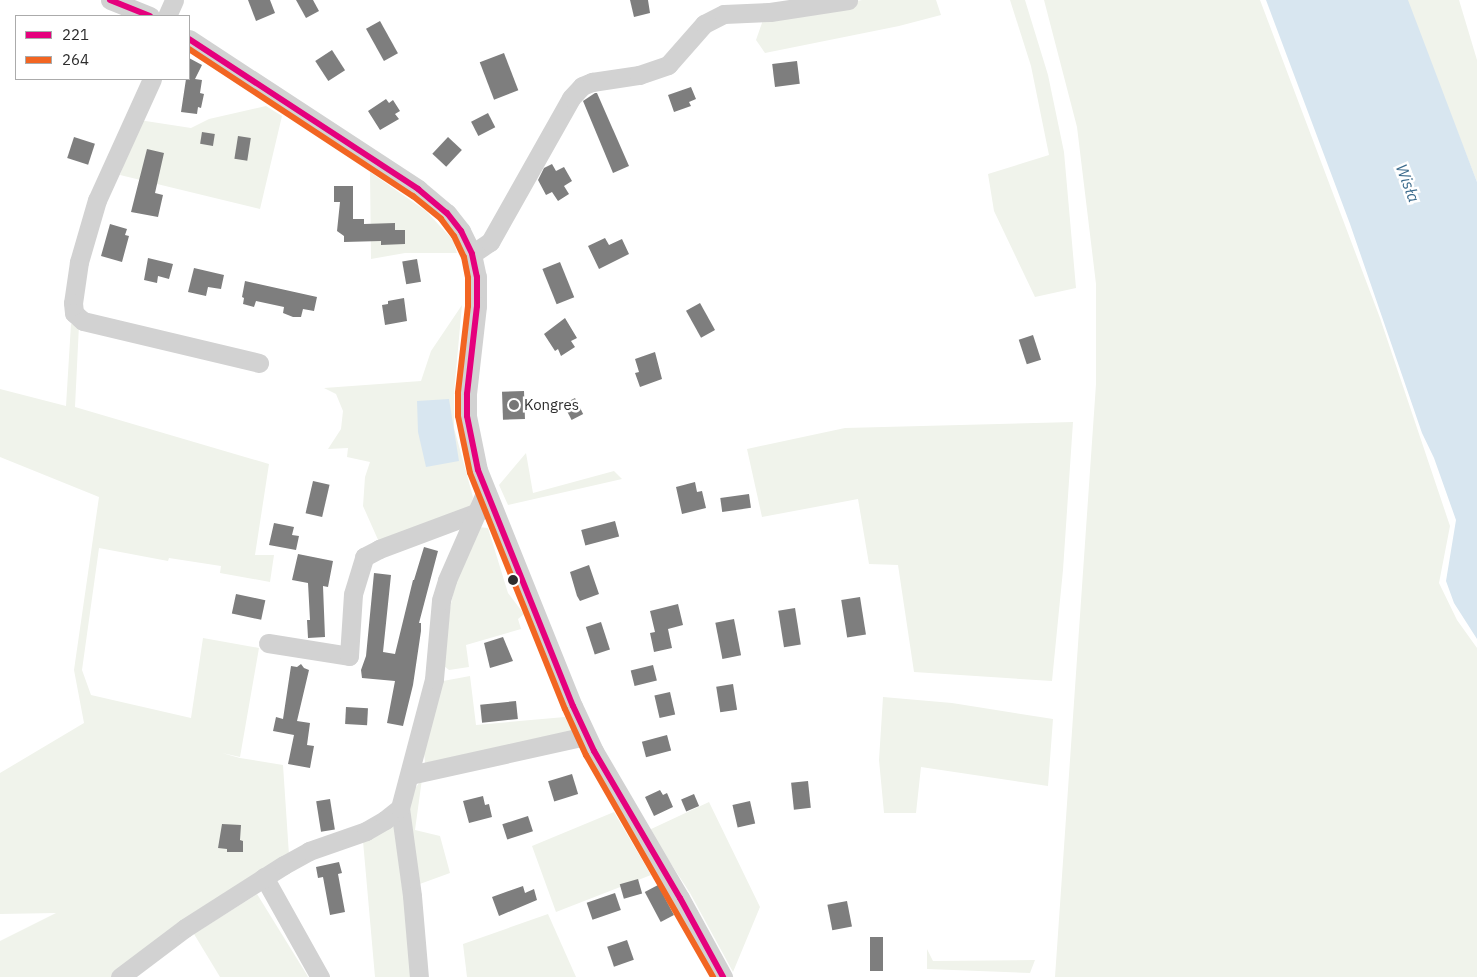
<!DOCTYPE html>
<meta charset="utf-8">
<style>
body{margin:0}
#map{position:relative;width:1477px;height:977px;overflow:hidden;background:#fff;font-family:"IBM Plex Sans",sans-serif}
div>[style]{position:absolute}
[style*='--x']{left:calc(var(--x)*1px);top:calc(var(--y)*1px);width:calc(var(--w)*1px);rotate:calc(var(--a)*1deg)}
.green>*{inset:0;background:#f0f3eb}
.water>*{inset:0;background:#d8e6f0}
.building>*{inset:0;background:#7e7e7e;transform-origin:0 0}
.minor>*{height:19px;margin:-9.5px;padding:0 9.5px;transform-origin:9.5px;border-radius:9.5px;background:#d2d2d2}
.bus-1>*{height:6px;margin:-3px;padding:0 3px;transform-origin:3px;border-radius:3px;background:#e5007d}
.bus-2>*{height:6px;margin:-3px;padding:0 3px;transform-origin:3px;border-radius:3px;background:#f26522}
.dots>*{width:14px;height:14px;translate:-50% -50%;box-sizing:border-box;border:2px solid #fff;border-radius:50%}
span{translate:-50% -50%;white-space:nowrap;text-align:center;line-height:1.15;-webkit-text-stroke:5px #fff;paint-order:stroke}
.poi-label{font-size:15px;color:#2d2d2d}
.left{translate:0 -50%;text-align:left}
.water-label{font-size:16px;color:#3d6c8d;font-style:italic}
.legend{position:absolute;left:15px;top:15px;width:175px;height:65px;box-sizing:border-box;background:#fff;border:1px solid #ababab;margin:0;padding:6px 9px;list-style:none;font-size:15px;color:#2d2d2d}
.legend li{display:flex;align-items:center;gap:10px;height:25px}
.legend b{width:25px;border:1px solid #ababab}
</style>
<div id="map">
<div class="green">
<i style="clip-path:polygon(862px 0,936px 0,941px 15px,899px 26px,765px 53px,756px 40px,763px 20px)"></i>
<i style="clip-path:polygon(1010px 0,1025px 0,1048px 75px,1064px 152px,1076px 288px,1035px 297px,994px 211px,988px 174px,1049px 155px,1031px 66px)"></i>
<i style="clip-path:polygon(1044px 0,1260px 0,1380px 318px,1450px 526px,1439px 583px,1457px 620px,1477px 648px,1477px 977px,1055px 977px,1096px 384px,1096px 284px,1077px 127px)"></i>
<i style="clip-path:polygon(1406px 0,1459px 0,1477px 60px,1477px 182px)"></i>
<i style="clip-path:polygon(266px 106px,282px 116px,260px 209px,120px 175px,139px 120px,191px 128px,209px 119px)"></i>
<i style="clip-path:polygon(370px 172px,426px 211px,453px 240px,457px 253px,405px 253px,371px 259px)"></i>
<i style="clip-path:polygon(462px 305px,454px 393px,454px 428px,473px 497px,470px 508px,379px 542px,363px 506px,365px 477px,370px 462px,347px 457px,348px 448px,328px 449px,341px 429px,343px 411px,336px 394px,324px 388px,421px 381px,431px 351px)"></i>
<i style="clip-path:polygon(71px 324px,79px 325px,75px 407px,269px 464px,255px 555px,274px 555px,270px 582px,220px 573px,221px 566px,169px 558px,168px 561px,99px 548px,82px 670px,91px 695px,191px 718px,203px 638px,259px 648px,240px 757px,222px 753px,240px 758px,283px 765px,289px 855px,111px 977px,0 977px,0 941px,56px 913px,0 914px,0 773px,84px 723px,74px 670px,99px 497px,0 457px,0 389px,66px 406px)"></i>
<i style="clip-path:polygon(1073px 422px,1063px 570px,1052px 681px,914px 672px,898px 565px,869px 564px,858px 499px,762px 517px,747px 449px,845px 428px)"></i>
<i style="clip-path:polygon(526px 453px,533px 493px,614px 471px,622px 479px,508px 505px,499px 485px)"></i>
<i style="clip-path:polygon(478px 527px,488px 528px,508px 593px,524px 614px,518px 619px,521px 629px,466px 645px,469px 667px,449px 670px,444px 666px,450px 608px,460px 563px)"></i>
<i style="clip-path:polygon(470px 676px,476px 725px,565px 717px,573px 732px,425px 763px,424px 752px,438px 686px,443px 681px)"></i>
<i style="clip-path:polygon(883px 697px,952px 703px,1053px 719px,1048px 786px,921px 767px,916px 813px,884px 813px,879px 760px)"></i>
<i style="clip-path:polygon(422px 779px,415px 830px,440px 836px,450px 873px,417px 885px,407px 816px,411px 794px)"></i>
<i style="clip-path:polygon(709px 802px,760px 907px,733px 972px,690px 893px,649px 830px)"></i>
<i style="clip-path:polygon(614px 812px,651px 875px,556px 912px,532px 846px)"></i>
<i style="clip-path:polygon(388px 825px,394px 825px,414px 977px,375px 977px,363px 841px)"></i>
<i style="clip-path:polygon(257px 894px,307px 975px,308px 977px,220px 977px,194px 934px)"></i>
<i style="clip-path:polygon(548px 914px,576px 977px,467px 977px,463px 944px)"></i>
<i style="clip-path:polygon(927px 949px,933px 961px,1035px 960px,1030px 973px,927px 969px)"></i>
</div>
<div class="water">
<i style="clip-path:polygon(1266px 0,1408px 0,1477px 182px,1477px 639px,1454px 603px,1446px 581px,1456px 520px,1434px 458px,1422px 433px,1350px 224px)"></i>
<i style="clip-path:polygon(449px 399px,459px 461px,426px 467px,418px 432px,417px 401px)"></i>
</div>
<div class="building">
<i style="clip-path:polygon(248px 0,270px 0,275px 13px,256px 21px)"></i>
<i style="clip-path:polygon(296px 0,313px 0,319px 11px,306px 18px)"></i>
<i style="clip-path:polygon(630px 0,648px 0,650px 13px,634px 17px)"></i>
<i style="left:380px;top:21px;width:37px;height:16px;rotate:61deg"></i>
<i style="left:332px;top:50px;width:24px;height:20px;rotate:57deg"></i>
<i style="left:504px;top:53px;width:40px;height:26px;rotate:69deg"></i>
<i style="clip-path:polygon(189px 58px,202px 65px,195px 79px,202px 80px,200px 93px,204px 94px,201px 108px,198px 107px,197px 114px,181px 112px,186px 79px,189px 79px)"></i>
<i style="left:797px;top:61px;width:23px;height:25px;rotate:83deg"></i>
<i style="clip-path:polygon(691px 87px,696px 99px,689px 102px,691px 106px,674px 112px,668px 95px)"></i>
<i style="clip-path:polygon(595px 93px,597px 93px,629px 166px,613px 173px,583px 101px)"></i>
<i style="clip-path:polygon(386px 99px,389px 103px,393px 100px,400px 111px,395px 114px,399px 119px,380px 130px,368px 111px)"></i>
<i style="left:488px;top:113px;width:16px;height:19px;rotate:63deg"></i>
<i style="left:202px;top:132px;width:13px;height:12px;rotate:9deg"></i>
<i style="left:238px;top:136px;width:13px;height:23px;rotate:9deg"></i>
<i style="left:74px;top:137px;width:22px;height:22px;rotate:18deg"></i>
<i style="left:448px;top:137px;width:19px;height:23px;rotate:43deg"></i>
<i style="clip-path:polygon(147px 149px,164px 153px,155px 193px,163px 195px,158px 217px,131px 212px)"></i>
<i style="clip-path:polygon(552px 164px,556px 171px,564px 167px,572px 181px,564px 186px,569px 194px,558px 201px,552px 192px,546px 195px,538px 180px,544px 168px)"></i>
<i style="clip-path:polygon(334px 186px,353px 186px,353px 219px,364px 219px,364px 224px,395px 223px,395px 230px,405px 230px,405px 244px,381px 245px,381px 241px,344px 242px,344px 236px,337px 231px,340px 202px,334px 202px)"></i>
<i style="clip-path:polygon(110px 224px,127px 229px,125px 235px,129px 236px,122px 262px,101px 256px)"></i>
<i style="clip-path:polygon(605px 238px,609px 245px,622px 239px,629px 254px,599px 269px,588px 246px)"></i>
<i style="clip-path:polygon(148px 258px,173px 264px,169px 279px,158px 276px,157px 283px,144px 280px)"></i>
<i style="left:417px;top:259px;width:23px;height:15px;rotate:80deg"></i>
<i style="left:560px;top:262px;width:38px;height:19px;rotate:68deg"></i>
<i style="clip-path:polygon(194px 268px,224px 275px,221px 289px,208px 287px,206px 296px,188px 292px)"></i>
<i style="clip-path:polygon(245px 281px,317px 297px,314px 311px,303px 309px,301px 317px,293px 317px,283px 313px,284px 307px,256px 301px,254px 307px,243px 304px,244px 298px,242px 297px)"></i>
<i style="clip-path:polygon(404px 298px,407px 321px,385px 325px,382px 305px,388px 304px,388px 301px)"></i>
<i style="left:700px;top:303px;width:31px;height:16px;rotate:61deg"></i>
<i style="clip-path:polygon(565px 318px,577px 338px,571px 341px,575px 347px,561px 356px,558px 349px,555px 351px,544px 334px)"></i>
<i style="left:1033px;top:335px;width:26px;height:15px;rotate:72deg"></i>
<i style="clip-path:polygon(655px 352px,662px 379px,640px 387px,635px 373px,639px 372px,635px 359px)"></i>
<i style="left:524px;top:391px;width:28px;height:22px;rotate:88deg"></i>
<i style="left:575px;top:398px;width:18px;height:13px;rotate:63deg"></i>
<i style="left:313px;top:481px;width:17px;height:33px;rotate:13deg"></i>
<i style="clip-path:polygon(695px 482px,697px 492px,702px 491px,706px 508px,682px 514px,676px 487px)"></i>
<i style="left:749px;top:494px;width:14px;height:29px;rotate:82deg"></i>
<i style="left:615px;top:521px;width:16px;height:35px;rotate:75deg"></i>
<i style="clip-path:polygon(274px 523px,294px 527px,292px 535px,299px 536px,296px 550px,269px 545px)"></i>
<i style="clip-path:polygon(424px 547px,438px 551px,419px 623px,421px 623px,421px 631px,413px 685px,403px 726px,387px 723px,395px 681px,362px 678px,361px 670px,366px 656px,374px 573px,391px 575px,383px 652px,395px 654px,413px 580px,414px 580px)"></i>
<i style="clip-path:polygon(298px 554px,333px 561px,328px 587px,323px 586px,325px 637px,308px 638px,307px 620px,310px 620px,308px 583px,292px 580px)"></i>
<i style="clip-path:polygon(589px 565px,599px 594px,580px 601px,577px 596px,570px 572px)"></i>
<i style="left:236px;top:594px;width:30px;height:20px;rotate:12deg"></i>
<i style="left:860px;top:597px;width:38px;height:19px;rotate:81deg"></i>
<i style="clip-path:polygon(678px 604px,683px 625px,668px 629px,672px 648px,654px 652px,650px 633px,655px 632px,650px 611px)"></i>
<i style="left:795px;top:608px;width:37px;height:17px;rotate:81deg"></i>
<i style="left:734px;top:619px;width:37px;height:19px;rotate:79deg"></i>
<i style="left:601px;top:622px;width:29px;height:16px;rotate:72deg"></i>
<i style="clip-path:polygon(503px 637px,513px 661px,490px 668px,484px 643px)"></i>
<i style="clip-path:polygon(301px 664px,304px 668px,309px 670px,297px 721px,310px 723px,307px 745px,314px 746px,310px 768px,288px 764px,294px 735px,273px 731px,276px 717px,283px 719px,291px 666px,297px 667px)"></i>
<i style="left:653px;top:665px;width:16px;height:23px;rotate:76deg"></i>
<i style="left:733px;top:684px;width:26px;height:17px;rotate:81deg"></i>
<i style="left:670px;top:692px;width:23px;height:16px;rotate:77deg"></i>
<i style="left:516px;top:701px;width:18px;height:36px;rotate:84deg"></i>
<i style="left:346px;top:707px;width:22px;height:17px;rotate:3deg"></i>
<i style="left:667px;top:735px;width:16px;height:26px;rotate:75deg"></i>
<i style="left:572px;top:774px;width:21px;height:25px;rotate:73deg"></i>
<i style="left:808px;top:781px;width:27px;height:17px;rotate:84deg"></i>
<i style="clip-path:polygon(660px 790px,663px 795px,667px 793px,673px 807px,654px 816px,645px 797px)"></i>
<i style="left:694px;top:794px;width:13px;height:14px;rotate:67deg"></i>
<i style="clip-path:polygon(483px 796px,485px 805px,489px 804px,492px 817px,469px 823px,463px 801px)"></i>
<i style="left:330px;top:799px;width:31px;height:14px;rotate:81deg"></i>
<i style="left:750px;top:801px;width:23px;height:18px;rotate:77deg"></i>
<i style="left:528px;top:816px;width:16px;height:27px;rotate:72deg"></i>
<i style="clip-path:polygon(222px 824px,241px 825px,240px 840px,243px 841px,243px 852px,227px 852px,227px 849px,218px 848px)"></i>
<i style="clip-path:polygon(339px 862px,342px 873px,338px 874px,345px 912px,330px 915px,323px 877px,318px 878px,316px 867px)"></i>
<i style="left:638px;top:879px;width:15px;height:19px;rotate:74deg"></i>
<i style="left:658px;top:885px;width:34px;height:15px;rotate:62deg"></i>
<i style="clip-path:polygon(523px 886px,525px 893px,534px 889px,537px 900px,499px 916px,492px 897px)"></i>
<i style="left:615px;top:893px;width:18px;height:30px;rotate:71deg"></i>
<i style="left:847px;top:901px;width:26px;height:20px;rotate:79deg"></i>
<i style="left:870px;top:937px;width:13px;height:34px"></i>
<i style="left:627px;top:940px;width:21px;height:21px;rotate:71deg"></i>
</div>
<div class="minor">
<i style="--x:110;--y:0;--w:43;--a:21.8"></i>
<i style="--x:167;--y:16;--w:17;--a:-66"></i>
<i style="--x:189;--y:39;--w:274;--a:33.2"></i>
<i style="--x:418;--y:189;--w:38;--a:40"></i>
<i style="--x:447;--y:213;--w:23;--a:52"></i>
<i style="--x:461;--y:231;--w:25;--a:64"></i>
<i style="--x:472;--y:254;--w:24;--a:78"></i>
<i style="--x:477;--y:277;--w:29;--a:90"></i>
<i style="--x:477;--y:306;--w:89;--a:96.5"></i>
<i style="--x:467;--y:394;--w:22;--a:90"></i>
<i style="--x:467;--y:416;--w:55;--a:78.5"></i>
<i style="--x:478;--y:470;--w:254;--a:68.1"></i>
<i style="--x:573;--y:706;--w:50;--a:65"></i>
<i style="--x:594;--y:751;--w:170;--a:59.7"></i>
<i style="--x:680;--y:898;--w:90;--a:61.4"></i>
<i style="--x:152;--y:79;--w:133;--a:114.4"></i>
<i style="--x:97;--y:200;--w:65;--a:106.2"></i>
<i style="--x:79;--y:262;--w:41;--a:98.3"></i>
<i style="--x:73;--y:303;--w:10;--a:84"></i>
<i style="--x:74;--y:313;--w:12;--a:42"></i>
<i style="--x:83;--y:321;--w:181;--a:13.4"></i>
<i style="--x:472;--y:254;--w:22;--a:-34"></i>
<i style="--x:490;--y:242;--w:165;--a:-60.6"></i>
<i style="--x:571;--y:98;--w:16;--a:-47"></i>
<i style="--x:582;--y:86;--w:11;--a:-22"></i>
<i style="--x:592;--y:82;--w:48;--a:-8.5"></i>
<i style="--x:639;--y:75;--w:31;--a:-19"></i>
<i style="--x:668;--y:65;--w:55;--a:-48.7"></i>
<i style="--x:704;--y:24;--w:22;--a:-27"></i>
<i style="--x:724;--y:14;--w:46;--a:-2.5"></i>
<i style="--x:770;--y:12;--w:79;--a:-8.7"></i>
<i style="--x:268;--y:643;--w:82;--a:9.1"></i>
<i style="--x:349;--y:656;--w:62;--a:-86.3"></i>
<i style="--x:353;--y:594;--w:39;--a:-73"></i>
<i style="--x:364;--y:557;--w:17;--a:-28"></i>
<i style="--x:379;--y:549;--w:106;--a:-20.5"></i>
<i style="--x:410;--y:775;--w:180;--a:-12.5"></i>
<i style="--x:400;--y:808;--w:89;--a:82.2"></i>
<i style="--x:412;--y:896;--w:81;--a:85.1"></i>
<i style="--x:264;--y:877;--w:115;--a:60.8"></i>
<i style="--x:120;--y:977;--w:81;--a:-37"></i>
<i style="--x:185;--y:928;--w:117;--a:-32.5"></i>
<i style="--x:284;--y:865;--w:29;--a:-29"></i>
<i style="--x:309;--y:851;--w:60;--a:-19.3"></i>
<i style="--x:366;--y:831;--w:22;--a:-30"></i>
<i style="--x:385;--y:820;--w:19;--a:-39"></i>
<i style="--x:400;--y:808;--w:133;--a:-75.2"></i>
<i style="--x:434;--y:679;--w:79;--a:-84.9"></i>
<i style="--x:441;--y:600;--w:21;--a:-73"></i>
<i style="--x:447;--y:580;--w:97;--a:-66.3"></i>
</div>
<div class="bus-1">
<i style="--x:110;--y:0;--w:43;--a:21.8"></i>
<i style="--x:189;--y:39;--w:274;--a:33.2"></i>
<i style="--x:418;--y:189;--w:38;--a:40"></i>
<i style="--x:447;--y:213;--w:23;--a:52"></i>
<i style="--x:461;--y:231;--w:25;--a:64"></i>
<i style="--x:472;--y:254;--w:24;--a:78"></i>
<i style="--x:477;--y:277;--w:29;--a:90"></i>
<i style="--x:477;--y:306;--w:89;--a:96.5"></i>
<i style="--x:467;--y:394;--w:22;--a:90"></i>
<i style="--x:467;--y:416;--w:55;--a:78.5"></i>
<i style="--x:478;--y:470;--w:254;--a:68.1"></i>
<i style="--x:573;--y:706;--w:50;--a:65"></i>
<i style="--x:594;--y:751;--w:170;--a:59.7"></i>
<i style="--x:680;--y:898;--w:90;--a:61.4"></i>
</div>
<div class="bus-2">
<i style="--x:189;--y:49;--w:268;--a:33.3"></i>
<i style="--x:413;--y:196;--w:36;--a:39"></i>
<i style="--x:441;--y:219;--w:21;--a:53"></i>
<i style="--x:454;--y:236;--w:23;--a:65"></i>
<i style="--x:464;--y:257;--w:21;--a:79"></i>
<i style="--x:468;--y:278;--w:28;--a:90"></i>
<i style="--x:468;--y:306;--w:88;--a:96.6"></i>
<i style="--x:458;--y:393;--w:23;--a:90"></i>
<i style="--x:458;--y:416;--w:58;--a:78.1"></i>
<i style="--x:470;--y:473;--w:254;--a:68.1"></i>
<i style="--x:565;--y:709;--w:51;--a:65.5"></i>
<i style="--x:586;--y:755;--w:256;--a:60.2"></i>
</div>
<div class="dots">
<i style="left:514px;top:405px;background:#767676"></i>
<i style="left:513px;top:580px;background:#2d2d2d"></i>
</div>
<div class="poi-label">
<span class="left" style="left:524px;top:405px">Kongres</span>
</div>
<div class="water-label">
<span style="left:1408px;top:183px;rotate:69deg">Wisła</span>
</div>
<ul class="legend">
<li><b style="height:6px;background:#e5007d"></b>221</li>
<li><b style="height:6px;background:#f26522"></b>264</li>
</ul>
</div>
